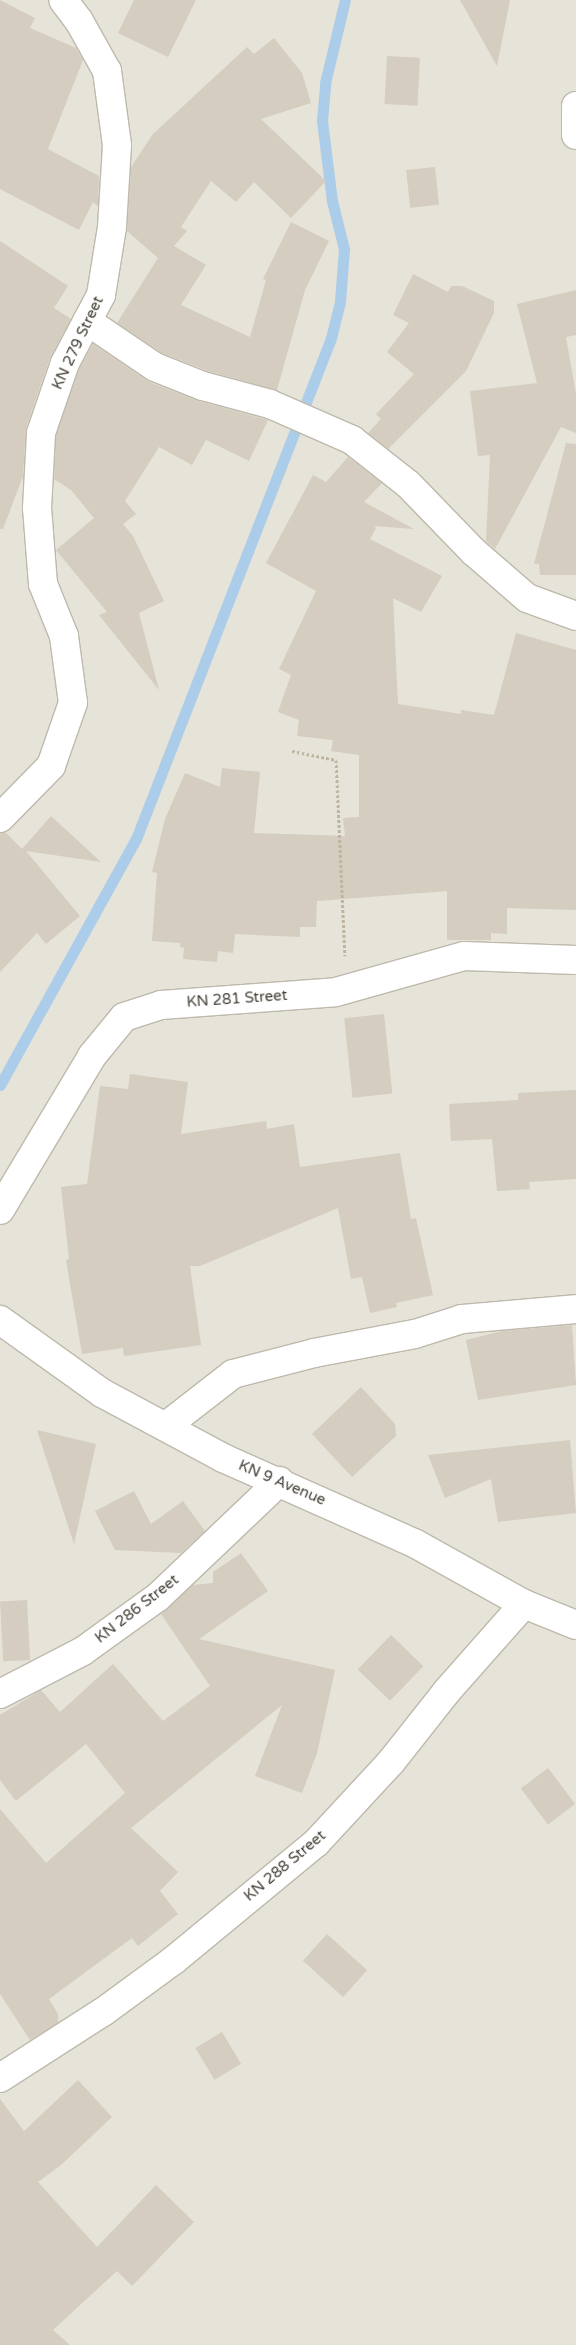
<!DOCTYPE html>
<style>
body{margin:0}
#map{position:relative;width:576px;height:2345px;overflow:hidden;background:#f3f1e9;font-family:"Varela Round",sans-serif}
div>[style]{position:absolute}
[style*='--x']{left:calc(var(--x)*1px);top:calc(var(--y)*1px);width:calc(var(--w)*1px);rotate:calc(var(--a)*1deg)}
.residential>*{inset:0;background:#e6e3d8;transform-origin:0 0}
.stream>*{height:11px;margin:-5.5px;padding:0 5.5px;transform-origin:5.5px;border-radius:5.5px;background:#abcdea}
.building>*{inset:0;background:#d4cdc0;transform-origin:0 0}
.path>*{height:3px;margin-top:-1.5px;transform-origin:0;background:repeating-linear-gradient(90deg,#beb59f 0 2.5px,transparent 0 5px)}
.roads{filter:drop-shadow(1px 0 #beb9ac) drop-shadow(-1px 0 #beb9ac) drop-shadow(0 1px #beb9ac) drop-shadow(0 -1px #beb9ac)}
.minor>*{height:28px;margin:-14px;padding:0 14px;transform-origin:14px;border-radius:14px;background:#fff}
span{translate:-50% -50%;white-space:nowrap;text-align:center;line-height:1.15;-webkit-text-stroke:4px #fff;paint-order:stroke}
.street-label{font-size:15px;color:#464138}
</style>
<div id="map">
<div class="residential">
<i style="left:0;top:0;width:576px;height:2345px"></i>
</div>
<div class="stream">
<i style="--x:0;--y:1085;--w:281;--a:-61.1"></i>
<i style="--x:136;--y:839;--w:538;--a:-68.73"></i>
<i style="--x:331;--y:338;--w:37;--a:-76"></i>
<i style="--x:340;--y:302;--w:53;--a:-85.7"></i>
<i style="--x:344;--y:249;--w:49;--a:-104"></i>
<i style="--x:332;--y:201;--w:81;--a:-97.1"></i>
<i style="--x:322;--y:121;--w:38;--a:-85"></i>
<i style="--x:325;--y:83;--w:85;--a:-76.5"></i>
</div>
<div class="building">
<i style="clip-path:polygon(0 0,35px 18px,30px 28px,76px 48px,83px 60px,48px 149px,99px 176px,98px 206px,93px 202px,79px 230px,0 189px)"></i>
<i style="clip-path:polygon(134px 0,196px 0,168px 57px,118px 33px)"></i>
<i style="clip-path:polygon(460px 0,510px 0,497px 66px)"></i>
<i style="clip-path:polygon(274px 38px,302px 73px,311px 103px,261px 119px,326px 181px,291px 218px,254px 182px,236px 202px,211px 181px,181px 227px,187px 231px,174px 246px,206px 265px,181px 305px,250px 337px,266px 280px,263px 279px,291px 222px,329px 241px,305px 290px,277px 390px,208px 371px,162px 353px,117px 323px,158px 258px,127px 231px,131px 167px,153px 134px,247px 47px,254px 54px)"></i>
<i style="left:387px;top:56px;width:33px;height:48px;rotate:3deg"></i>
<i style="left:435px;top:167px;width:38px;height:29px;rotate:84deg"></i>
<i style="clip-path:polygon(0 241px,68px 286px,54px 308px,71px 319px,50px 358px,26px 428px,23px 476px,3px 529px,0 529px)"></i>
<i style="clip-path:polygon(413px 274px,448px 292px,451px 286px,462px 286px,494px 301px,494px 313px,466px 371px,388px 449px,368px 433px,381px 419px,376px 414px,414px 374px,387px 352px,409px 323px,393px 315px)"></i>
<i style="clip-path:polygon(576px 290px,576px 335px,566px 337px,576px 394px,576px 433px,561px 427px,495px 549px,486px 541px,490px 455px,478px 456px,470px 391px,537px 383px,517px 304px)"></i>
<i style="clip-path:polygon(93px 344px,149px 382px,199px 401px,268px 420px,249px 461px,206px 440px,192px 465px,159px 447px,125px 501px,136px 514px,123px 524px,133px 536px,164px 601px,139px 613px,159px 690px,99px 615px,107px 612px,56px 550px,94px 518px,71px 490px,54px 479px,56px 436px,79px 369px)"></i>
<i style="clip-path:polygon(566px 443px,576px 444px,576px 575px,540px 575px,539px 564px,534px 564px)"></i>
<i style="clip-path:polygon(348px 457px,382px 483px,364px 502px,414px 529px,374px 526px,376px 528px,370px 539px,442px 576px,421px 612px,393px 598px,398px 704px,461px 714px,461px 710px,494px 715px,516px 633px,576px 650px,576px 910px,507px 908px,507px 934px,491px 933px,491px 940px,447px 940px,447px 891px,317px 901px,316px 927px,300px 927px,300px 937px,235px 934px,233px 953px,218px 951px,217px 962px,183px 959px,184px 948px,180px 947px,180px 943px,152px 941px,157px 873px,152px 872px,165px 819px,185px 773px,220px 787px,222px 768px,260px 772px,254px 833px,345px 836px,343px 818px,359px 817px,359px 755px,331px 751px,333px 740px,297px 736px,299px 720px,278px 712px,291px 675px,279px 669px,316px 591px,266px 563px,313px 475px,326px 482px)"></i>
<i style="clip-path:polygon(51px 816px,101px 862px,26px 851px,80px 916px,46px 944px,37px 933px,0 972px,0 833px,5px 832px,22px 849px)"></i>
<i style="left:384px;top:1014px;width:80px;height:40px;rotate:84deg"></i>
<i style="clip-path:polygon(130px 1074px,188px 1082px,181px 1134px,266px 1121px,267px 1129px,294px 1124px,300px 1167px,400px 1153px,411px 1219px,416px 1218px,433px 1295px,396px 1303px,397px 1307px,370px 1313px,362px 1277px,351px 1279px,338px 1208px,200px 1266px,190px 1266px,201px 1345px,124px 1356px,123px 1348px,82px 1354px,66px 1260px,69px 1259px,61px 1187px,87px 1184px,100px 1086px,128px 1089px)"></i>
<i style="clip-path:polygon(576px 1090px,576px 1179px,529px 1182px,530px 1189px,497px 1191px,492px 1139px,451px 1141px,449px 1104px,518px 1100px,518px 1093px)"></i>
<i style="clip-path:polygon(572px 1325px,576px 1385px,478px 1400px,466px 1340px,502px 1331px)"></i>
<i style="clip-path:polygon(361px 1387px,395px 1424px,396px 1436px,352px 1477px,312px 1434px)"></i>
<i style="clip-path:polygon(37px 1430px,96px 1444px,74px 1544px)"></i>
<i style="clip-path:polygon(570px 1440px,576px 1513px,498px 1522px,491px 1479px,445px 1498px,428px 1455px)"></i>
<i style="clip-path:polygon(134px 1491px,151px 1524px,183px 1501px,205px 1531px,181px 1553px,115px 1550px,95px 1511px)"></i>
<i style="clip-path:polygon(241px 1553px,268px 1591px,199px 1639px,335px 1670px,317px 1753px,302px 1793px,255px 1776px,282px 1705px,131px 1828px,178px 1872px,160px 1891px,178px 1914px,138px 1946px,132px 1938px,49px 1999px,58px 2014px,58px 2023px,30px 2040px,0 1994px,0 1809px,46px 1863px,125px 1793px,86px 1744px,16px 1801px,0 1780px,0 1715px,41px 1690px,60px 1712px,113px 1664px,163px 1721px,210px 1686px,161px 1614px,193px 1585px,213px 1583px,213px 1572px)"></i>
<i style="left:27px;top:1600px;width:60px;height:27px;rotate:87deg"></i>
<i style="left:391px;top:1635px;width:45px;height:48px;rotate:44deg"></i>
<i style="left:548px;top:1768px;width:45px;height:34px;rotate:53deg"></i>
<i style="left:327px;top:1934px;width:54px;height:36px;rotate:42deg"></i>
<i style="left:222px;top:2032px;width:37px;height:31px;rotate:59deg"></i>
<i style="clip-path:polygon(78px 2080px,112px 2117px,61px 2165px,38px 2182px,97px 2247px,156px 2185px,194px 2222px,132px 2286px,117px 2271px,53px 2330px,70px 2345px,0 2345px,0 2099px,24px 2131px)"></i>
</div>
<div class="path">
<i style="--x:292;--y:751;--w:45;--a:11.6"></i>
<i style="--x:336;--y:760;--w:196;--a:87.4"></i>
</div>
<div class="roads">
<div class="minor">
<i style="--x:576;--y:106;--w:29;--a:90"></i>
<i style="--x:87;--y:321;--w:82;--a:34.1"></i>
<i style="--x:155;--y:367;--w:52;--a:21.6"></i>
<i style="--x:203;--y:386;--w:69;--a:15"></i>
<i style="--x:270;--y:404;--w:90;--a:23.7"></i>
<i style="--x:352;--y:440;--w:71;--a:38.2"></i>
<i style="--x:408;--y:484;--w:95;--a:45.9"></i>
<i style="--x:474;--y:552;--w:70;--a:41"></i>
<i style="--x:527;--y:598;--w:52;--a:20.2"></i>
<i style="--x:0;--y:818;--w:73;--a:-45.6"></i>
<i style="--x:51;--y:766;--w:67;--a:-70.8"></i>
<i style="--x:73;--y:703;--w:68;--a:-97.7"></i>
<i style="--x:64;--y:636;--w:56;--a:-112"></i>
<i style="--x:43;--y:584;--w:76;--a:-94.5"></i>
<i style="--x:37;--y:508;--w:75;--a:-86.9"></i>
<i style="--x:41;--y:433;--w:74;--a:-71.1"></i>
<i style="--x:65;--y:363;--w:77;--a:-62.1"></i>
<i style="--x:101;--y:295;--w:69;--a:-80.8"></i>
<i style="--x:112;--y:227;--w:82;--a:-86.5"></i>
<i style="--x:117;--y:145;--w:75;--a:-97.7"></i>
<i style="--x:107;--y:71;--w:57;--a:-119.2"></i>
<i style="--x:79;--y:21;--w:26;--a:-127"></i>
<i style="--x:0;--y:1210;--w:179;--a:-59.1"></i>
<i style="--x:92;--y:1056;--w:50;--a:-50.6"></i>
<i style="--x:124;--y:1017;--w:39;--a:-18"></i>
<i style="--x:161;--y:1005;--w:175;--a:-4.2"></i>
<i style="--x:336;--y:992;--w:133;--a:-15.7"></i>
<i style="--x:464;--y:956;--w:112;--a:2"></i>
<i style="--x:0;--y:1320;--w:125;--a:35.6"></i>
<i style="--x:102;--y:1393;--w:137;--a:28.2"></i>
<i style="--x:223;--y:1458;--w:211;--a:24"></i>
<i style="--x:416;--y:1544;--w:124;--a:29.1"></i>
<i style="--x:524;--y:1604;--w:56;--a:22"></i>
<i style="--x:166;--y:1426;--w:85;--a:-37.8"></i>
<i style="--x:233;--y:1374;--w:84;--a:-14.5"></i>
<i style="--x:314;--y:1353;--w:103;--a:-10.7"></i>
<i style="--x:415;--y:1334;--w:49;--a:-17.7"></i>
<i style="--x:462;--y:1319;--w:114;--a:-5"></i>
<i style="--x:0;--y:1694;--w:93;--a:-27.4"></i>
<i style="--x:83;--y:1651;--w:92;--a:-35.8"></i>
<i style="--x:158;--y:1597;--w:168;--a:-43.6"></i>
<i style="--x:0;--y:2078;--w:122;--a:-32.7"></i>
<i style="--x:103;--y:2012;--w:88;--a:-36.2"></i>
<i style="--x:174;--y:1960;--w:184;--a:-39.5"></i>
<i style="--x:316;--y:1843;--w:110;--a:-47.2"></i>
<i style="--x:391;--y:1762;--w:90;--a:-51.7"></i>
<i style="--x:447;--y:1691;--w:116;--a:-48.5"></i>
</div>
</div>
<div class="street-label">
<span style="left:78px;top:343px;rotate:-65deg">KN 279 Street</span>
<span style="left:237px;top:999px;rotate:-4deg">KN 281 Street</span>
<span style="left:282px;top:1483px;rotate:23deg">KN 9 Avenue</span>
<span style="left:137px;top:1609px;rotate:-38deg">KN 286 Street</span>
<span style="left:285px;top:1866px;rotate:-40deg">KN 288 Street</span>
</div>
</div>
